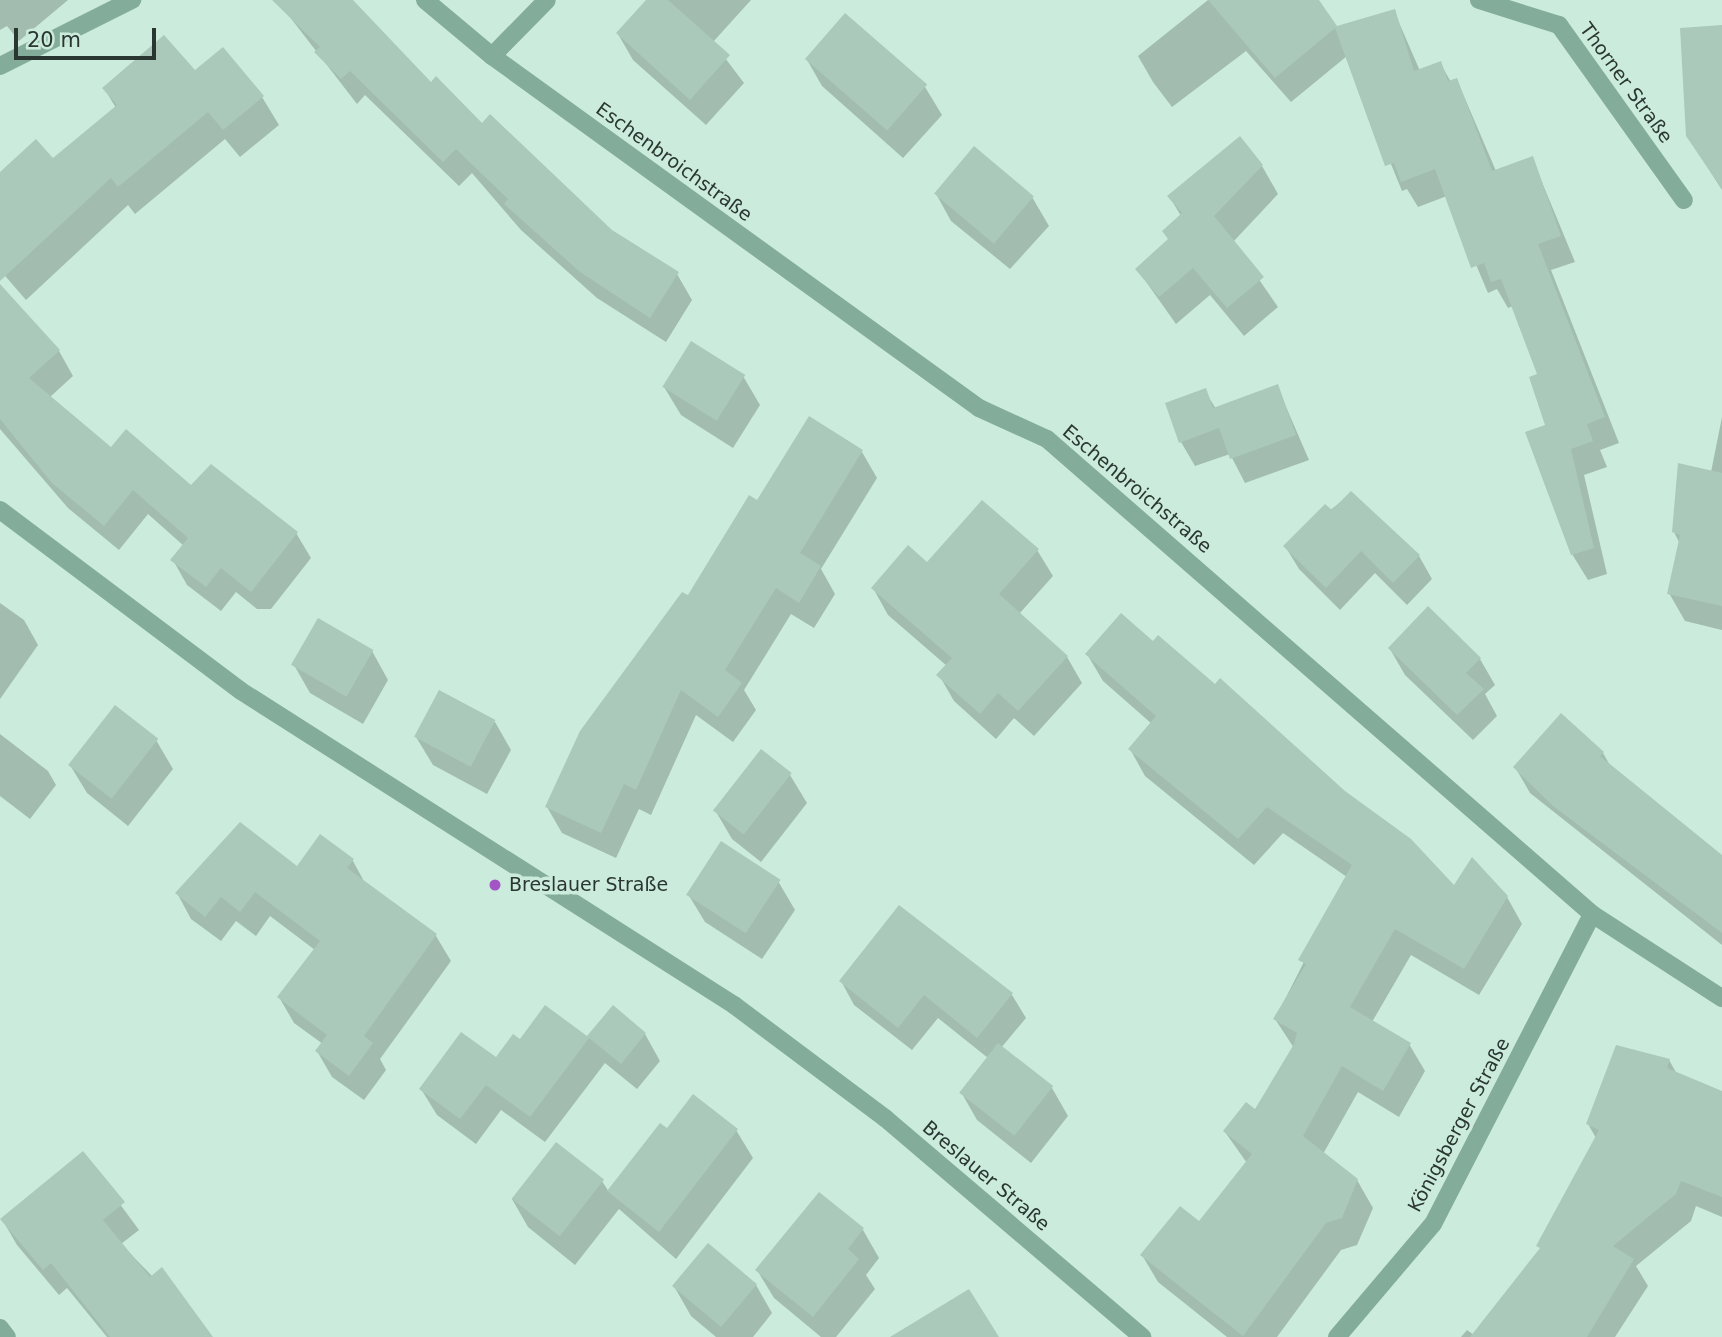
<!DOCTYPE html>
<meta charset="utf-8">
<style>
body{margin:0}
#map{position:relative;width:1722px;height:1337px;overflow:hidden;background:#cbebdc;font-family:"DejaVu Sans",sans-serif}
div>[style]{position:absolute}
[style*='--x']{left:calc(var(--x)*1px);top:calc(var(--y)*1px);width:calc(var(--w)*1px);rotate:calc(var(--a)*1deg)}
.shadow>*{inset:0;background:#0003}
.building>*{inset:0;background:#aac9bb;transform-origin:0 0}
.minor>*{height:18px;margin:-9px;padding:0 9px;transform-origin:9px;border-radius:9px;background:#84ac9a}
.dots>*{width:19px;height:19px;translate:-50% -50%;box-sizing:border-box;border:4px solid #cbebdc;border-radius:50%}
span{translate:-50% -50%;white-space:nowrap;text-align:center;line-height:1.15;-webkit-text-stroke:7px #cbebdc;paint-order:stroke}
.street-label{font-size:19px;color:#2a3631}
.poi-label{font-size:19px;color:#2a3631}
.left{translate:0 -50%;text-align:left}
.scale{position:absolute;left:14px;top:28px;width:142px;height:32px;box-sizing:border-box;border:4px solid #2a3631;border-top:0;padding-left:9px;font-size:21px;line-height:24px;white-space:nowrap;color:#2a3631;-webkit-text-stroke:5px #cbebdc;paint-order:stroke}
</style>
<div id="map">
<div class="shadow">
<i style="clip-path:polygon(0 0,68px 0,19px 41px,7px 26px,0 30px)"></i>
<i style="clip-path:polygon(298px 0,350px 0,431px 84px,611px 231px,677px 274px,692px 300px,666px 342px,597px 298px,521px 230px,472px 173px,459px 186px,365px 95px,357px 104px,286px 12px)"></i>
<i style="clip-path:polygon(652px 0,751px 0,713px 42px,744px 83px,706px 125px,633px 60px,618px 34px)"></i>
<i style="clip-path:polygon(1208px 0,1311px 0,1336px 28px,1394px 11px,1420px 71px,1440px 63px,1451px 82px,1457px 80px,1496px 171px,1532px 158px,1575px 262px,1551px 270px,1619px 443px,1600px 450px,1607px 467px,1584px 475px,1607px 574px,1588px 580px,1572px 554px,1539px 375px,1513px 306px,1508px 308px,1497px 289px,1488px 293px,1447px 196px,1418px 207px,1407px 189px,1402px 191px,1347px 56px,1291px 102px,1246px 51px,1172px 107px,1153px 82px,1138px 56px)"></i>
<i style="clip-path:polygon(1722px 48px,1722px 190px,1687px 135px)"></i>
<i style="clip-path:polygon(806px 58px,925px 87px,942px 115px,903px 158px,822px 86px)"></i>
<i style="clip-path:polygon(194px 72px,262px 97px,279px 125px,240px 157px,225px 139px,135px 214px,128px 205px,26px 300px,0 270px,0 174px,53px 160px,116px 108px,104px 88px)"></i>
<i style="clip-path:polygon(1262px 166px,1278px 194px,1233px 242px,1278px 307px,1244px 336px,1210px 295px,1176px 324px,1137px 269px,1169px 241px,1181px 216px,1169px 196px)"></i>
<i style="clip-path:polygon(935px 192px,1032px 197px,1049px 226px,1010px 269px,951px 221px)"></i>
<i style="clip-path:polygon(0 313px,59px 351px,73px 376px,50px 397px,111px 449px,296px 533px,311px 558px,271px 609px,257px 609px,236px 592px,221px 611px,187px 585px,173px 560px,184px 546px,148px 514px,119px 550px,68px 508px,0 429px)"></i>
<i style="clip-path:polygon(743px 376px,760px 405px,733px 448px,681px 415px,664px 387px)"></i>
<i style="clip-path:polygon(1277px 386px,1309px 460px,1245px 483px,1230px 454px,1195px 466px,1181px 442px,1205px 391px,1216px 409px)"></i>
<i style="clip-path:polygon(1722px 417px,1722px 630px,1685px 621px,1669px 593px,1680px 544px,1674px 532px,1711px 472px)"></i>
<i style="clip-path:polygon(862px 452px,877px 478px,821px 569px,835px 594px,814px 628px,791px 614px,744px 690px,756px 710px,733px 742px,696px 715px,651px 815px,639px 809px,616px 858px,562px 833px,547px 807px,757px 503px)"></i>
<i style="clip-path:polygon(1352px 493px,1419px 556px,1432px 579px,1407px 605px,1375px 573px,1340px 610px,1299px 569px,1285px 546px)"></i>
<i style="clip-path:polygon(1037px 550px,1053px 576px,1019px 614px,1067px 657px,1082px 683px,1034px 736px,1014px 718px,996px 739px,954px 701px,939px 675px,947px 666px,888px 615px,873px 588px)"></i>
<i style="clip-path:polygon(0 603px,24px 620px,38px 645px,0 699px)"></i>
<i style="clip-path:polygon(1390px 649px,1480px 659px,1495px 685px,1485px 694px,1497px 716px,1473px 740px,1405px 675px)"></i>
<i style="clip-path:polygon(372px 651px,388px 680px,363px 724px,310px 693px,294px 665px)"></i>
<i style="clip-path:polygon(1087px 654px,1454px 888px,1507px 897px,1522px 924px,1479px 995px,1411px 955px,1372px 1022px,1409px 1044px,1425px 1071px,1399px 1117px,1358px 1092px,1323px 1154px,1357px 1180px,1373px 1208px,1357px 1245px,1341px 1250px,1277px 1337px,1227px 1337px,1158px 1282px,1142px 1255px,1200px 1224px,1247px 1163px,1225px 1132px,1256px 1111px,1294px 1048px,1275px 1019px,1347px 877px,1283px 833px,1254px 865px,1145px 776px,1130px 749px,1152px 724px,1103px 681px)"></i>
<i style="clip-path:polygon(495px 722px,511px 750px,487px 794px,433px 765px,416px 737px)"></i>
<i style="clip-path:polygon(0 734px,48px 771px,56px 785px,30px 819px,0 796px)"></i>
<i style="clip-path:polygon(156px 740px,173px 769px,128px 826px,87px 793px,70px 765px)"></i>
<i style="clip-path:polygon(1603px 753px,1611px 767px,1722px 857px,1722px 945px,1530px 793px,1515px 767px)"></i>
<i style="clip-path:polygon(790px 775px,807px 803px,761px 862px,732px 839px,715px 810px)"></i>
<i style="clip-path:polygon(320px 836px,353px 861px,366px 885px,436px 936px,451px 961px,380px 1059px,386px 1070px,364px 1100px,332px 1077px,317px 1051px,323px 1044px,294px 1023px,279px 997px,315px 950px,270px 916px,256px 936px,236px 921px,221px 941px,191px 919px,177px 893px,297px 868px)"></i>
<i style="clip-path:polygon(778px 881px,795px 910px,762px 959px,705px 922px,688px 894px)"></i>
<i style="clip-path:polygon(899px 908px,1012px 995px,1026px 1018px,1001px 1048px,1052px 1088px,1068px 1116px,1031px 1163px,977px 1120px,961px 1092px,988px 1058px,938px 1018px,912px 1050px,854px 1005px,841px 981px)"></i>
<i style="clip-path:polygon(613px 1008px,645px 1034px,660px 1061px,637px 1089px,605px 1063px,545px 1142px,501px 1110px,476px 1144px,437px 1115px,421px 1089px,497px 1060px,520px 1042px,588px 1039px)"></i>
<i style="clip-path:polygon(1669px 1060px,1677px 1074px,1722px 1092px,1722px 1217px,1696px 1206px,1691px 1221px,1636px 1266px,1648px 1286px,1615px 1337px,1461px 1337px,1467px 1330px,1474px 1335px,1541px 1250px,1596px 1138px,1588px 1124px)"></i>
<i style="clip-path:polygon(667px 1130px,736px 1130px,753px 1158px,676px 1259px,619px 1209px,575px 1265px,528px 1227px,512px 1199px,602px 1181px,609px 1192px)"></i>
<i style="clip-path:polygon(83px 1154px,139px 1230px,121px 1244px,211px 1337px,107px 1337px,67px 1288px,59px 1295px,17px 1245px,2px 1219px)"></i>
<i style="clip-path:polygon(819px 1194px,863px 1230px,879px 1258px,866px 1275px,875px 1289px,836px 1337px,821px 1337px,774px 1298px,757px 1270px)"></i>
<i style="clip-path:polygon(756px 1285px,772px 1313px,753px 1337px,716px 1337px,691px 1316px,675px 1288px)"></i>
</div>
<div class="building">
<i style="clip-path:polygon(272px 0,353px 0,431px 82px,436px 76px,482px 123px,490px 114px,612px 230px,679px 272px,650px 318px,580px 272px,504px 204px,508px 199px,456px 149px,443px 162px,350px 71px,341px 79px,314px 52px,320px 47px)"></i>
<i style="clip-path:polygon(646px 0,668px 0,730px 55px,690px 100px,616px 33px)"></i>
<i style="clip-path:polygon(1208px 0,1319px 0,1337px 26px,1395px 9px,1414px 71px,1441px 61px,1448px 81px,1457px 78px,1492px 171px,1533px 156px,1561px 236px,1538px 244px,1605px 417px,1587px 424px,1593px 441px,1571px 449px,1594px 548px,1571px 555px,1525px 432px,1545px 425px,1529px 377px,1537px 374px,1501px 279px,1491px 282px,1484px 263px,1471px 268px,1435px 169px,1401px 182px,1394px 163px,1385px 166px,1335px 28px,1275px 78px)"></i>
<i style="left:845px;top:13px;width:109px;height:61px;rotate:41deg"></i>
<i style="clip-path:polygon(1722px 25px,1722px 189px,1686px 136px,1680px 28px)"></i>
<i style="clip-path:polygon(164px 35px,195px 70px,223px 47px,264px 96px,223px 130px,208px 112px,118px 187px,111px 178px,0 281px,0 172px,36px 139px,53px 158px,117px 105px,102px 88px)"></i>
<i style="clip-path:polygon(1240px 136px,1263px 165px,1214px 216px,1264px 277px,1227px 308px,1193px 268px,1159px 297px,1135px 269px,1168px 239px,1162px 231px,1182px 213px,1167px 196px)"></i>
<i style="left:974px;top:146px;width:78px;height:62px;rotate:40deg"></i>
<i style="clip-path:polygon(0 284px,60px 350px,29px 378px,111px 447px,126px 429px,191px 485px,211px 464px,298px 532px,251px 592px,221px 568px,206px 587px,170px 560px,188px 538px,133px 490px,104px 526px,52px 483px,0 419px)"></i>
<i style="left:691px;top:341px;width:64px;height:54px;rotate:32deg"></i>
<i style="clip-path:polygon(1278px 384px,1296px 435px,1230px 459px,1219px 428px,1179px 443px,1165px 403px,1206px 388px,1213px 408px)"></i>
<i style="clip-path:polygon(809px 416px,863px 450px,800px 553px,821px 566px,799px 603px,776px 588px,725px 670px,742px 683px,718px 717px,681px 690px,636px 790px,624px 784px,601px 833px,545px 807px,580px 731px,682px 592px,688px 595px,749px 495px,757px 500px)"></i>
<i style="clip-path:polygon(1678px 463px,1722px 473px,1722px 606px,1667px 594px,1680px 535px,1672px 532px)"></i>
<i style="clip-path:polygon(1351px 491px,1420px 555px,1393px 583px,1361px 551px,1326px 588px,1283px 546px,1325px 504px,1332px 510px)"></i>
<i style="clip-path:polygon(982px 500px,1039px 549px,999px 594px,1068px 656px,1018px 711px,998px 693px,980px 714px,936px 675px,952px 658px,871px 588px,908px 545px,927px 562px)"></i>
<i style="clip-path:polygon(1428px 606px,1481px 658px,1466px 673px,1484px 689px,1457px 715px,1388px 648px)"></i>
<i style="clip-path:polygon(1121px 613px,1153px 641px,1158px 635px,1215px 684px,1220px 678px,1345px 791px,1411px 839px,1454px 885px,1472px 857px,1508px 896px,1464px 969px,1395px 929px,1350px 1007px,1411px 1043px,1383px 1091px,1342px 1066px,1303px 1136px,1358px 1179px,1342px 1218px,1326px 1223px,1243px 1336px,1140px 1255px,1180px 1206px,1199px 1221px,1252px 1154px,1223px 1131px,1246px 1102px,1255px 1109px,1294px 1044px,1297px 1033px,1273px 1019px,1306px 964px,1298px 960px,1352px 865px,1267px 807px,1238px 839px,1128px 749px,1156px 716px,1085px 654px)"></i>
<i style="left:318px;top:618px;width:64px;height:54px;rotate:30deg"></i>
<i style="left:439px;top:690px;width:64px;height:53px;rotate:28deg"></i>
<i style="left:115px;top:705px;width:55px;height:76px;rotate:38deg"></i>
<i style="clip-path:polygon(1561px 713px,1604px 752px,1600px 756px,1722px 855px,1722px 933px,1553px 806px,1513px 767px)"></i>
<i style="left:761px;top:749px;width:39px;height:78px;rotate:38deg"></i>
<i style="clip-path:polygon(240px 822px,297px 866px,320px 834px,354px 859px,347px 868px,437px 934px,364px 1036px,373px 1043px,349px 1076px,315px 1051px,327px 1035px,277px 997px,320px 941px,255px 892px,240px 912px,221px 897px,205px 917px,175px 893px)"></i>
<i style="left:721px;top:841px;width:71px;height:64px;rotate:33deg"></i>
<i style="clip-path:polygon(899px 905px,1013px 993px,977px 1038px,924px 995px,898px 1028px,839px 981px)"></i>
<i style="clip-path:polygon(545px 1005px,587px 1036px,613px 1005px,646px 1033px,621px 1064px,589px 1038px,530px 1117px,486px 1085px,460px 1119px,419px 1089px,461px 1032px,496px 1057px,513px 1034px,520px 1039px)"></i>
<i style="left:998px;top:1043px;width:70px;height:63px;rotate:38deg"></i>
<i style="clip-path:polygon(1616px 1045px,1670px 1059px,1667px 1068px,1722px 1091px,1722px 1197px,1681px 1181px,1676px 1194px,1613px 1246px,1634px 1259px,1587px 1337px,1470px 1337px,1540px 1248px,1536px 1246px,1599px 1130px,1586px 1124px)"></i>
<i style="clip-path:polygon(693px 1094px,738px 1129px,659px 1232px,607px 1191px,660px 1123px,667px 1128px)"></i>
<i style="left:556px;top:1142px;width:61px;height:72px;rotate:38deg"></i>
<i style="clip-path:polygon(83px 1151px,125px 1202px,103px 1220px,150px 1277px,162px 1267px,213px 1337px,110px 1337px,51px 1263px,43px 1270px,0 1219px)"></i>
<i style="clip-path:polygon(819px 1192px,864px 1228px,848px 1249px,859px 1259px,813px 1317px,755px 1270px)"></i>
<i style="left:708px;top:1243px;width:64px;height:56px;rotate:40deg"></i>
<i style="clip-path:polygon(969px 1289px,999px 1337px,890px 1337px)"></i>
</div>
<div class="minor">
<i style="--x:425;--y:0;--w:87;--a:39.9"></i>
<i style="--x:492;--y:56;--w:601;--a:35.86"></i>
<i style="--x:979;--y:408;--w:75;--a:24.5"></i>
<i style="--x:1047;--y:439;--w:723;--a:41.07"></i>
<i style="--x:1592;--y:914;--w:155;--a:32.9"></i>
<i style="--x:1479;--y:0;--w:84;--a:17.4"></i>
<i style="--x:1559;--y:25;--w:215;--a:54.5"></i>
<i style="--x:492;--y:56;--w:78;--a:-45.5"></i>
<i style="--x:0;--y:66;--w:148;--a:-26.6"></i>
<i style="--x:0;--y:510;--w:301;--a:36.9"></i>
<i style="--x:241;--y:691;--w:585;--a:32.49"></i>
<i style="--x:734;--y:1005;--w:189;--a:36.8"></i>
<i style="--x:885;--y:1118;--w:338;--a:40.4"></i>
<i style="--x:0;--y:1328;--w:11;--a:52"></i>
<i style="--x:1337;--y:1337;--w:148;--a:-49.7"></i>
<i style="--x:1433;--y:1224;--w:348;--a:-62.8"></i>
</div>
<div class="dots">
<i style="left:495px;top:885px;background:#a354c5"></i>
</div>
<div class="street-label">
<span style="left:1626px;top:83px;rotate:54deg">Thorner Straße</span>
<span style="left:674px;top:162px;rotate:36deg">Eschenbroichstraße</span>
<span style="left:1137px;top:489px;rotate:40deg">Eschenbroichstraße</span>
<span style="left:1459px;top:1125px;rotate:-62deg">Königsberger Straße</span>
<span style="left:986px;top:1176px;rotate:40deg">Breslauer Straße</span>
</div>
<div class="poi-label">
<span class="left" style="left:509px;top:885px">Breslauer Straße</span>
</div>
<div class="scale">20 m</div>
</div>
